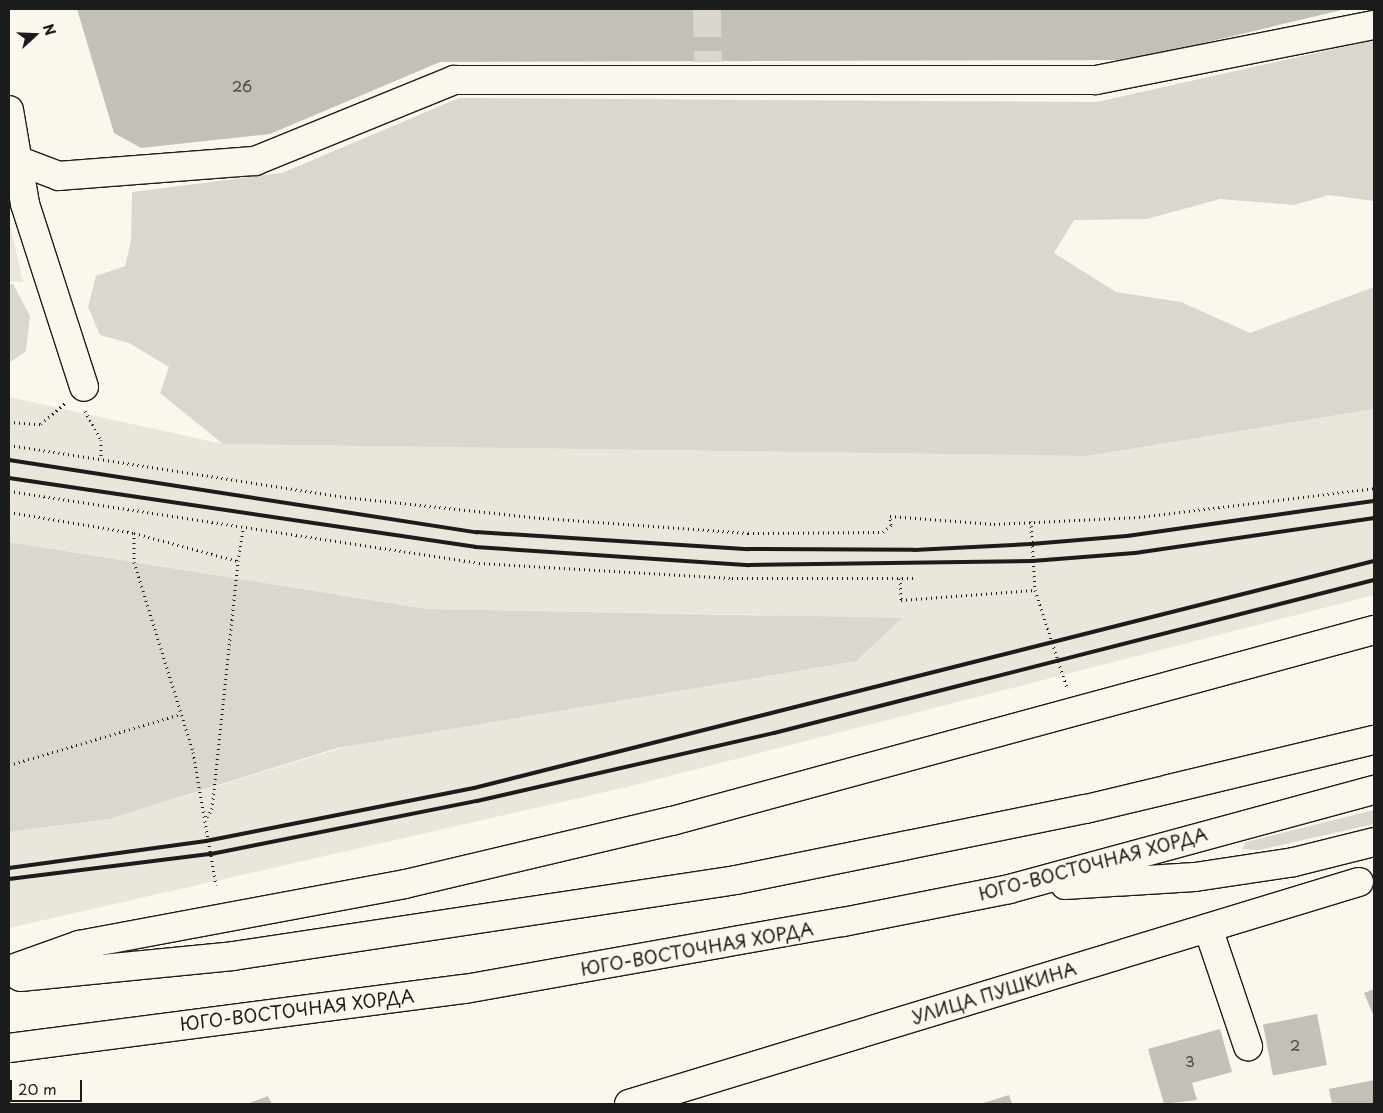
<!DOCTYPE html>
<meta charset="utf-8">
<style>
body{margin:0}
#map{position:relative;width:1383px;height:1113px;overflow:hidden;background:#fbf7ec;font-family:"Playpen Sans",sans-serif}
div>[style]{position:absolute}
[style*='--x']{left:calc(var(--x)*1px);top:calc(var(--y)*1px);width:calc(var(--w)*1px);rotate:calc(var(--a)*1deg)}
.built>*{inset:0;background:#eae6dc}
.green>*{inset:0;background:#dad7ce}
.building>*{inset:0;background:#c3c0b8;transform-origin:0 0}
.minor-tunnel>*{height:28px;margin-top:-14px;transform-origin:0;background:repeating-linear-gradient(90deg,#dad6cd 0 28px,transparent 0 42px)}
.path>*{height:3px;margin-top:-1.5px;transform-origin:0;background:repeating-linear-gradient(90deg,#1c1c1c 0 1px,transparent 0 5px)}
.roads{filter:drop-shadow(1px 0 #1c1c1c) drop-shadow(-1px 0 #1c1c1c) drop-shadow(0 1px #1c1c1c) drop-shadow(0 -1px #1c1c1c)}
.minor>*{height:28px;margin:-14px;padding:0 14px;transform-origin:14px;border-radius:14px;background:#fbf7ec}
.major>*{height:28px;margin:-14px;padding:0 14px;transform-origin:14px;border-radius:14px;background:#fbf7ec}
.rail>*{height:4px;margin:-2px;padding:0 2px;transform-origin:2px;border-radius:2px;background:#1c1c1c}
span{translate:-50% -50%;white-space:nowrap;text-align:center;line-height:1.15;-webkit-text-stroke:4px #fbf7ec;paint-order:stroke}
.number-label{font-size:15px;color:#464543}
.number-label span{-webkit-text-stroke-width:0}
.street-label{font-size:18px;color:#1c1c1c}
.frame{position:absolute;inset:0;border:10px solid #1c1c1c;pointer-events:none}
.north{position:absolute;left:10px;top:10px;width:50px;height:50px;-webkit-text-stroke:4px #fbf7ec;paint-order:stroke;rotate:70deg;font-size:14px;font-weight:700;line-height:20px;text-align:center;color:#1c1c1c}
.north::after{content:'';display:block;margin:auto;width:18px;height:22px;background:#1c1c1c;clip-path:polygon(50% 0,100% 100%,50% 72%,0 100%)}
.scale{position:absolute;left:10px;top:1080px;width:72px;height:22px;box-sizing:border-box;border:2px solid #1c1c1c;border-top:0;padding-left:6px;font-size:15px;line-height:18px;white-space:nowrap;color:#1c1c1c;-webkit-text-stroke:4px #fbf7ec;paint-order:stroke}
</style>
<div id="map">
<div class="built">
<i style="clip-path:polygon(9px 220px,23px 282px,9px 281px)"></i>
<i style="clip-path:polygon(9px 397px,223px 444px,1087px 456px,1374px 409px,1374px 595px,623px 788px,9px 928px,9px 832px,109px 819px,776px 615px,426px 609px,9px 542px)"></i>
</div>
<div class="green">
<i style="clip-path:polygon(1374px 40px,1374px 201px,1329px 195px,1294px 205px,1220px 199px,1147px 219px,1074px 220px,1054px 253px,1116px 292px,1181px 302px,1250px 333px,1374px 287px,1374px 409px,1087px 456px,223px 444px,160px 393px,169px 367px,129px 343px,100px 335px,88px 307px,96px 276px,125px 266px,131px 241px,132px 192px,282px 173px,459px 98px,1097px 102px)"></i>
<i style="clip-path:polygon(9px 284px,13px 284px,30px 316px,26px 351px,9px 363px)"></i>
<i style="clip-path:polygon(9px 542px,426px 609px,902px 618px,856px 661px,337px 748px,109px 819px,9px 832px)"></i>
<i style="clip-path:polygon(1374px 810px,1374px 824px,1259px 850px,1242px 849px,1246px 842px)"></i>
</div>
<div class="building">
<i style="clip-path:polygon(77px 9px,1346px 9px,1132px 60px,440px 62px,270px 134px,141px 148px,114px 133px)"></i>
<i style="clip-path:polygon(1374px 989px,1374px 1017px,1364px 993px)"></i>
<i style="left:1317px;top:1014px;width:52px;height:55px;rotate:79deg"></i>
<i style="clip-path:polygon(1220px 1029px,1232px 1072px,1192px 1083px,1197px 1100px,1164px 1104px,1148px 1049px)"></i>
<i style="clip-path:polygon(1374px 1080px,1374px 1104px,1332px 1104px,1329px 1089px)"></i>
<i style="clip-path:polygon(1009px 1095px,1012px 1104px,980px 1104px)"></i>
<i style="clip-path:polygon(268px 1096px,272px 1104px,247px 1104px)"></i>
</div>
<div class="minor-tunnel">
<i style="--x:707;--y:9;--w:53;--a:88.9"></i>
</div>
<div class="path">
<i style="--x:85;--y:411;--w:33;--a:61"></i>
<i style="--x:101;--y:440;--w:19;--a:90"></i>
<i style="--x:9;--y:422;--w:32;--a:4"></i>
<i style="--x:41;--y:424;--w:32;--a:-41"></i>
<i style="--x:9;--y:445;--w:340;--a:8.8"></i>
<i style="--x:345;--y:497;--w:199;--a:6.1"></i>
<i style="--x:543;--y:518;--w:206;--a:4.2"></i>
<i style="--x:748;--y:533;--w:135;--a:-0.4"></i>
<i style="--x:883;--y:532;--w:11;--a:-41"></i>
<i style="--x:891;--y:525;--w:9;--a:-96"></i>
<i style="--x:890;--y:516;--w:104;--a:4.4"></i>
<i style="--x:994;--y:524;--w:145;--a:-2.8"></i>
<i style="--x:1139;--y:517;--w:237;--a:-7"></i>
<i style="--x:9;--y:491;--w:475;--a:8.7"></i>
<i style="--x:479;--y:563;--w:253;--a:3.4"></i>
<i style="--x:732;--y:578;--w:183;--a:0"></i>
<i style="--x:9;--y:512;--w:127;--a:9.5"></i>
<i style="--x:134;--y:533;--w:29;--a:90"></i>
<i style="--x:134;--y:562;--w:199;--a:72.7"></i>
<i style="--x:193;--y:752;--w:135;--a:80.2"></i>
<i style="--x:1031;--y:521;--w:69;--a:86.7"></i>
<i style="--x:1035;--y:590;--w:103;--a:71.9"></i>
<i style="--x:134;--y:533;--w:108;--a:15.1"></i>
<i style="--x:238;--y:561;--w:31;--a:-81"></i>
<i style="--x:900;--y:578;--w:22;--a:87"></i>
<i style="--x:901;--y:600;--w:134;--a:-4.3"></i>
<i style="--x:9;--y:765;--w:179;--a:-16.5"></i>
<i style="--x:207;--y:817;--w:9;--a:-58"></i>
<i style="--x:212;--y:809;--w:249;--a:-84"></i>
</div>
<div class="roads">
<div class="minor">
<i style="--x:9;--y:110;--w:95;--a:80.3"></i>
<i style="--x:25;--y:204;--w:192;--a:72.1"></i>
<i style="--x:17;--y:160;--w:45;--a:20.9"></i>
<i style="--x:59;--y:176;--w:197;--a:-4.4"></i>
<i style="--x:255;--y:161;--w:215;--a:-22.1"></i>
<i style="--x:454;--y:80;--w:642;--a:0"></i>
<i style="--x:1096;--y:80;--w:283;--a:-11.2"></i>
<i style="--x:1208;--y:928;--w:125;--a:71.3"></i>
<i style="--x:629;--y:1104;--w:763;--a:-16.92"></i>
</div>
<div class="major">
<i style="--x:1065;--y:885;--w:130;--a:-3.5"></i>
<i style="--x:1195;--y:877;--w:100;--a:-8.6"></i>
<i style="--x:1294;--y:862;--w:82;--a:-14"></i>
<i style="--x:9;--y:970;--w:74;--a:-19.7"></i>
<i style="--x:79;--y:945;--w:332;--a:-10.6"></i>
<i style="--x:405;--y:884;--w:274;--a:-13.3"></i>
<i style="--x:672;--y:821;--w:728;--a:-15.22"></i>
<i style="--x:20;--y:977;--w:214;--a:-5.6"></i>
<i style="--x:233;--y:956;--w:509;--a:-8.59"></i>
<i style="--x:736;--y:880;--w:357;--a:-11.5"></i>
<i style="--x:1086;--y:809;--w:296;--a:-13.5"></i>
<i style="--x:9;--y:1048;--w:460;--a:-7.4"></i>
<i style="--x:465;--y:989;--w:384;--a:-10.1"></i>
<i style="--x:843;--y:922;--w:169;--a:-11.2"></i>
<i style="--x:1009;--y:889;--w:378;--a:-15.2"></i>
</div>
</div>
<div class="rail">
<i style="--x:9;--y:460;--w:473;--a:8.8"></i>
<i style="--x:476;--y:532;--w:273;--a:3.6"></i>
<i style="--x:748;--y:549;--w:166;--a:0.3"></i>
<i style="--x:914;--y:550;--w:117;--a:-2.9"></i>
<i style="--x:1031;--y:544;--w:96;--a:-4.8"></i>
<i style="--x:1127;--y:536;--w:249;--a:-8.1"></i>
<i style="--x:9;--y:478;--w:471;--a:8.4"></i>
<i style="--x:475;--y:547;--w:275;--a:3.8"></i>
<i style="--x:749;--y:565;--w:283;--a:-0.8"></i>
<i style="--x:1032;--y:561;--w:103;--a:-4.4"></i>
<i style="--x:1135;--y:553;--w:242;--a:-8.3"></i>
<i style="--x:9;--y:868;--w:199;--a:-7.8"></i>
<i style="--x:206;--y:841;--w:273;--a:-11.2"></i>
<i style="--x:474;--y:788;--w:928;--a:-14.16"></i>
<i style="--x:9;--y:879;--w:204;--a:-7.1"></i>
<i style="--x:211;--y:854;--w:271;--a:-11.3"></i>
<i style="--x:477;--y:801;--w:305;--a:-12.9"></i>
<i style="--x:774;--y:733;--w:619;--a:-14.31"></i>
</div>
<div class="number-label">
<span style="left:242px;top:86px">26</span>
<span style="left:1295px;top:1045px">2</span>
<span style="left:1190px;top:1061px">3</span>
</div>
<div class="street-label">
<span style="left:1093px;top:864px;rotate:-15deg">ЮГО-ВОСТОЧНАЯ ХОРДА</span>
<span style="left:697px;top:949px;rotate:-10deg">ЮГО-ВОСТОЧНАЯ ХОРДА</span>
<span style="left:994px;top:993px;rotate:-17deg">УЛИЦА ПУШКИНА</span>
<span style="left:297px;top:1010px;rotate:-7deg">ЮГО-ВОСТОЧНАЯ ХОРДА</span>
</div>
<div class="frame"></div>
<div class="north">N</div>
<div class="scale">20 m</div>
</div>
